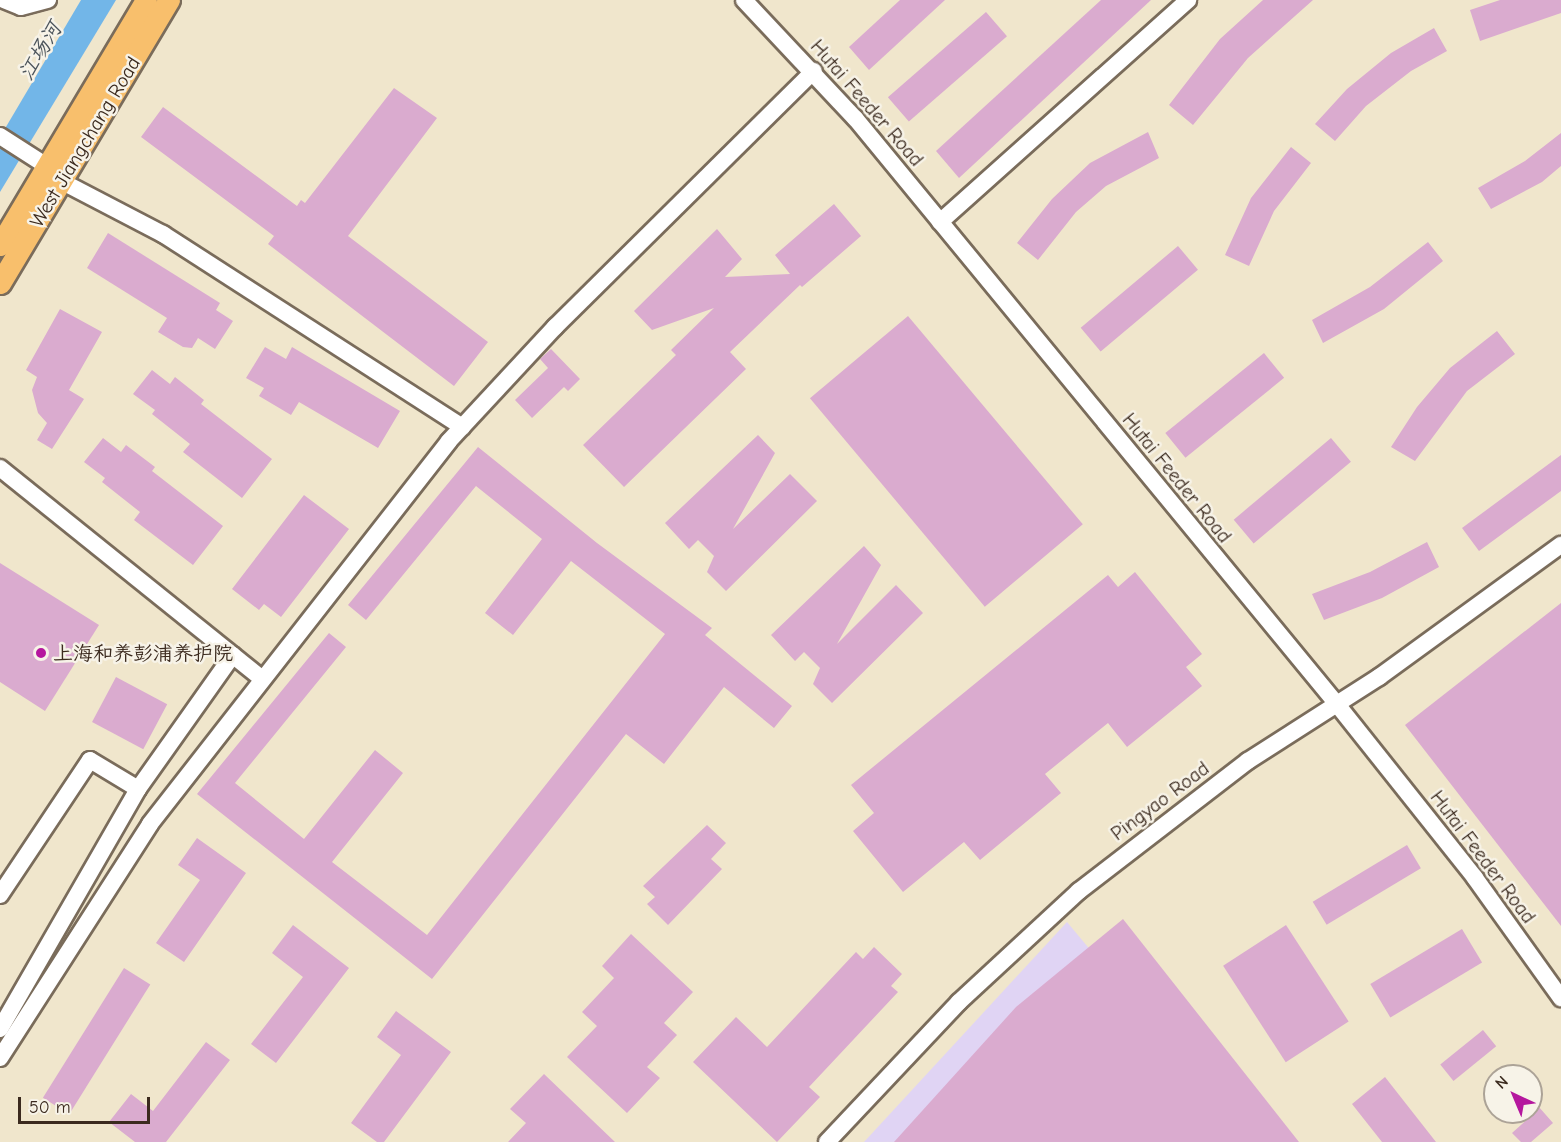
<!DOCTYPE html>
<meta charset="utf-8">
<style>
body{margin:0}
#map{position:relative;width:1561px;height:1142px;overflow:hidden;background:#f0e6cc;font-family:"Comic Neue","LXGW WenKai TC",sans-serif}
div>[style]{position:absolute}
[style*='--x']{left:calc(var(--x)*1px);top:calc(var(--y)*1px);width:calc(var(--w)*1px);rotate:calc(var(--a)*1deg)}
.built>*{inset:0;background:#e0d4f4}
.water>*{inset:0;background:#72b6e8}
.building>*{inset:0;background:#daabcf;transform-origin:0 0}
.roads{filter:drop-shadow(2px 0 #7a6c5b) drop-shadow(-2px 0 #7a6c5b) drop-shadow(0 2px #7a6c5b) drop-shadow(0 -2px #7a6c5b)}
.minor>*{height:16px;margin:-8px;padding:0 8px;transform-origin:8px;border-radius:8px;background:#fff}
.major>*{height:21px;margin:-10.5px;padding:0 10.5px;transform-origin:10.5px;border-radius:10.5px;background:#f8bf6c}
.dots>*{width:16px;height:16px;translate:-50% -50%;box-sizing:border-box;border:3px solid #f7f3e8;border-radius:50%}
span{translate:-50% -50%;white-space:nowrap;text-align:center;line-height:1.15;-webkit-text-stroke:5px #f7f3e8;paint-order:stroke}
.street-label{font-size:20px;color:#3b2a1e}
.poi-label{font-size:20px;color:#3b2a1e}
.left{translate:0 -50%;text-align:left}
.water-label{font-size:21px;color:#4c545b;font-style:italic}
.north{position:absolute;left:1483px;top:1064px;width:60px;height:60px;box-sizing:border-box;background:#f7f3e8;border:2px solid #aca397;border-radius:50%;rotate:316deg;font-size:16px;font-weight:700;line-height:24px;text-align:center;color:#3b2a1e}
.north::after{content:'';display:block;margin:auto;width:21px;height:27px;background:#b5179e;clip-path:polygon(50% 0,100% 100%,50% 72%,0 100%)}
.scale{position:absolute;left:18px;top:1097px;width:132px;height:27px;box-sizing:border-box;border:3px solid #3b2a1e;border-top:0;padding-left:8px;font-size:18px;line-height:21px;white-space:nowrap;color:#3b2a1e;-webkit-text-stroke:4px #f7f3e8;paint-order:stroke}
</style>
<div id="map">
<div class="built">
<i style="clip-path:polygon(1067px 922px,1250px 1141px,864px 1142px)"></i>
</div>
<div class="water">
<i style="clip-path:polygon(81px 0,116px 0,0 192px,0 137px)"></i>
</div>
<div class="building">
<i style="clip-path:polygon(900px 0,945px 0,869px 70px,849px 47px)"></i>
<i style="clip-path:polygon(1101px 0,1151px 0,959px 178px,936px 151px)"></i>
<i style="clip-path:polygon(1263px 0,1313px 0,1248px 58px,1193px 125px,1169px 105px,1220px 39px)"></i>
<i style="clip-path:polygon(1500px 0,1561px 0,1561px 13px,1480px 41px,1470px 10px)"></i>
<i style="left:986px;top:12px;width:32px;height:130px;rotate:49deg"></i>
<i style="clip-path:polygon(1434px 28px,1447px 51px,1411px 71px,1366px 106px,1335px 141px,1315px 124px,1347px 89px,1391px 53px)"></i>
<i style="clip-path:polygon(394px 88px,437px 118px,348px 236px,488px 342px,454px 386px,268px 244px,274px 236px,141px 137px,163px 107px,297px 206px,301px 200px,305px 203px)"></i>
<i style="clip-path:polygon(1148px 132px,1159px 158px,1106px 186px,1076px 212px,1038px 260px,1017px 243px,1052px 199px,1090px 163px)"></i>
<i style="clip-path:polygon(1561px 133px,1561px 166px,1542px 182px,1491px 209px,1478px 188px,1525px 161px)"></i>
<i style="clip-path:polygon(1291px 147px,1311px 163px,1274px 211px,1249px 266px,1225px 255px,1251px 198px)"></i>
<i style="clip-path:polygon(834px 204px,861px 236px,802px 287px,800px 285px,730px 352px,746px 369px,624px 487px,583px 445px,676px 355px,671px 350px,714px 308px,652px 330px,634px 311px,717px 229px,742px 259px,725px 277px,790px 274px,775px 255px)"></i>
<i style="clip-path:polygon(108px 233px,220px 303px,216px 310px,233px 321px,215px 349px,198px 338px,192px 348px,183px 347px,158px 332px,167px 318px,87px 268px)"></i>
<i style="clip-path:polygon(1428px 242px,1443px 261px,1384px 309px,1323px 343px,1312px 320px,1370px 287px)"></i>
<i style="left:1178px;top:246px;width:31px;height:127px;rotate:50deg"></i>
<i style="clip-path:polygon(60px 309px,102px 332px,69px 390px,84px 399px,52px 449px,37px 440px,47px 423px,38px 413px,32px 390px,37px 377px,26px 370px)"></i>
<i style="left:908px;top:316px;width:272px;height:128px;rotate:50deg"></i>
<i style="clip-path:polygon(1497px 331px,1515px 354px,1467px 391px,1415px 461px,1391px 447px,1417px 407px,1450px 368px)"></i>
<i style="clip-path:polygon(265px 347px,286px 359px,292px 347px,400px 411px,378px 448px,299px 402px,291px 415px,259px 396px,264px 388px,246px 378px)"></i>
<i style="clip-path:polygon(551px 349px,580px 379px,568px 391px,564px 387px,532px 418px,515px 400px,548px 368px,540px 359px)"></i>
<i style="left:1264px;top:353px;width:32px;height:127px;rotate:51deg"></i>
<i style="clip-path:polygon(152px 370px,170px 384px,175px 377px,204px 400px,201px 404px,272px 459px,242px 498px,183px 452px,190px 444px,152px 414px,155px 410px,133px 394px)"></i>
<i style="clip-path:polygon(758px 435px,775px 453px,733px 529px,790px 474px,817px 501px,726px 591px,707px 572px,714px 556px,698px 540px,689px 549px,665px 523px)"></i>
<i style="clip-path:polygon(103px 438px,121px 452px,126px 445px,155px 467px,152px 471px,223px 526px,193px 565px,134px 520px,140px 512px,102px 482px,105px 478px,84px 462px)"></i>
<i style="left:1331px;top:438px;width:31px;height:127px;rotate:50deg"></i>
<i style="clip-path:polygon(478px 447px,597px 543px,712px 628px,705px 635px,792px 706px,774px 728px,724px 687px,664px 764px,626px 734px,432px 979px,197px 794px,329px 633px,346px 647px,235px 783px,304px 839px,375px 750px,403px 773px,332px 862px,427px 935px,665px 634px,571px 561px,513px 635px,485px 613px,542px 539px,476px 486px,366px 620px,348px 605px)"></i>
<i style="clip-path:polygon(1561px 455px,1561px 491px,1479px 551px,1462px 528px)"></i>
<i style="clip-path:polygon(304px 495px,349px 529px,281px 617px,264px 604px,259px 610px,232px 589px)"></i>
<i style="clip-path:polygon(1427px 542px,1439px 567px,1382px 598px,1324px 620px,1312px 594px,1370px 572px)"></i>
<i style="clip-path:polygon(864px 546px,881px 565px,837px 644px,896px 585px,923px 613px,832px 703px,813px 684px,820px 668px,804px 652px,795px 661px,771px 635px)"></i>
<i style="clip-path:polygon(0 563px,99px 625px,45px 711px,0 682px)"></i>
<i style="clip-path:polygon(1135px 572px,1202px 654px,1186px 667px,1202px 686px,1127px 747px,1108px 723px,1045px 774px,1061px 793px,980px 860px,964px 842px,903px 892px,853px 831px,874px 813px,851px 785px,1108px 575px,1118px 587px)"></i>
<i style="clip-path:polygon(1561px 603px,1561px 926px,1405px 725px)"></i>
<i style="left:116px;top:677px;width:58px;height:51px;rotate:28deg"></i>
<i style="clip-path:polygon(707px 825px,726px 843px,711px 859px,722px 869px,668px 925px,647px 904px,655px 897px,643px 886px)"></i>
<i style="clip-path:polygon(197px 838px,246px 873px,184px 962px,156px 943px,200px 880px,178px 865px)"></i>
<i style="left:1407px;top:845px;width:27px;height:110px;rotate:59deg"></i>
<i style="clip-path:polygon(1123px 919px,1299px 1142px,894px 1142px,1016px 1007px)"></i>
<i style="clip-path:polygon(293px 925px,349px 968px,276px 1063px,251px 1044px,303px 977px,272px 953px)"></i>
<i style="left:1286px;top:925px;width:115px;height:75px;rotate:57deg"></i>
<i style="left:1462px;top:929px;width:39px;height:107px;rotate:59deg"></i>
<i style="clip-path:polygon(631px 934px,693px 992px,664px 1023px,677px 1035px,647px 1067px,660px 1078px,627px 1113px,567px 1057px,597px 1026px,582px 1012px,614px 978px,602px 966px)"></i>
<i style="clip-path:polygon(874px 947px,902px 974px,891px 986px,898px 992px,809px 1087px,820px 1097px,777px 1142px,693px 1062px,736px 1017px,767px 1047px,856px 952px,863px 959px)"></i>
<i style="left:124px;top:968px;width:31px;height:153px;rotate:32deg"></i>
<i style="clip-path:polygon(396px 1011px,451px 1052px,384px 1142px,377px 1142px,351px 1123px,401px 1055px,377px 1037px)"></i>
<i style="left:1483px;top:1030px;width:21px;height:55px;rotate:51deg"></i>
<i style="clip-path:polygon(206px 1042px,230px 1060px,166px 1142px,135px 1142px,109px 1122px,131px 1094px,153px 1111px)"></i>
<i style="clip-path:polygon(544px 1074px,615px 1142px,508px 1142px,526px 1123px,510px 1109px)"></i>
<i style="clip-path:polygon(1385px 1077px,1436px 1142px,1382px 1142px,1352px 1104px)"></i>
<i style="clip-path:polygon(1531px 1098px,1553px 1123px,1531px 1142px,1521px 1142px,1512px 1133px,1531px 1116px)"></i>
</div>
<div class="roads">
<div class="minor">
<i style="--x:4;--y:0;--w:18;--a:22"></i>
<i style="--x:21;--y:7;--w:28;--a:-15"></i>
<i style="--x:744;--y:0;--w:162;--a:46.8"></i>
<i style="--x:855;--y:118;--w:757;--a:50.57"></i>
<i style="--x:1336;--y:703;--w:223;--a:51.5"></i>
<i style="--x:1475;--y:878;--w:148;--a:54.4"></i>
<i style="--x:0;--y:136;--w:56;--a:32.6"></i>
<i style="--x:61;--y:181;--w:115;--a:27.5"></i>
<i style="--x:163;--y:234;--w:356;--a:32.8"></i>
<i style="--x:940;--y:222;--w:333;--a:-41.8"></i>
<i style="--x:0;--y:468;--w:335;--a:38.8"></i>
<i style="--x:0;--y:895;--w:162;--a:-56.3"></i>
<i style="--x:90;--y:760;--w:56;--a:31.1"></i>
<i style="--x:0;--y:1029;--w:277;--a:-60.1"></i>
<i style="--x:138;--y:789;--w:164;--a:-54.7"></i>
<i style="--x:0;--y:1058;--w:278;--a:-57.3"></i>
<i style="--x:150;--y:824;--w:486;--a:-52"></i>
<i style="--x:449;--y:441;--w:156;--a:-47.1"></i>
<i style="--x:555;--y:327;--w:364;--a:-44.7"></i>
<i style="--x:827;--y:1142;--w:192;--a:-46.7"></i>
<i style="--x:959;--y:1002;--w:163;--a:-42.8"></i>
<i style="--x:1079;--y:891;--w:213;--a:-37.6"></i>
<i style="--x:1248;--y:761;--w:156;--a:-32.7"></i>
<i style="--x:1379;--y:677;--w:225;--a:-36"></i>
</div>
<div class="major">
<i style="--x:0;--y:245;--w:285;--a:-59.2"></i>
<i style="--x:0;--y:283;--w:330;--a:-59.2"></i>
</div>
</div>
<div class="dots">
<i style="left:41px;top:653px;background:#b5179e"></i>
</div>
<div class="street-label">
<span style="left:867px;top:103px;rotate:49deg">Hutai Feeder Road</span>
<span style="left:85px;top:142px;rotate:-59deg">West Jiangchang Road</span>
<span style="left:1177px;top:478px;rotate:51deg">Hutai Feeder Road</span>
<span style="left:1160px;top:801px;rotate:-37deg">Pingyao Road</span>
<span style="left:1483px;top:857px;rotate:53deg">Hutai Feeder Road</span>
</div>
<div class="poi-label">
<span class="left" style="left:53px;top:653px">上海和养彭浦养护院</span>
</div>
<div class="water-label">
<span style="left:40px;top:51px;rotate:-59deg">江场河</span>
</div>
<div class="north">N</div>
<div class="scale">50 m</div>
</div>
